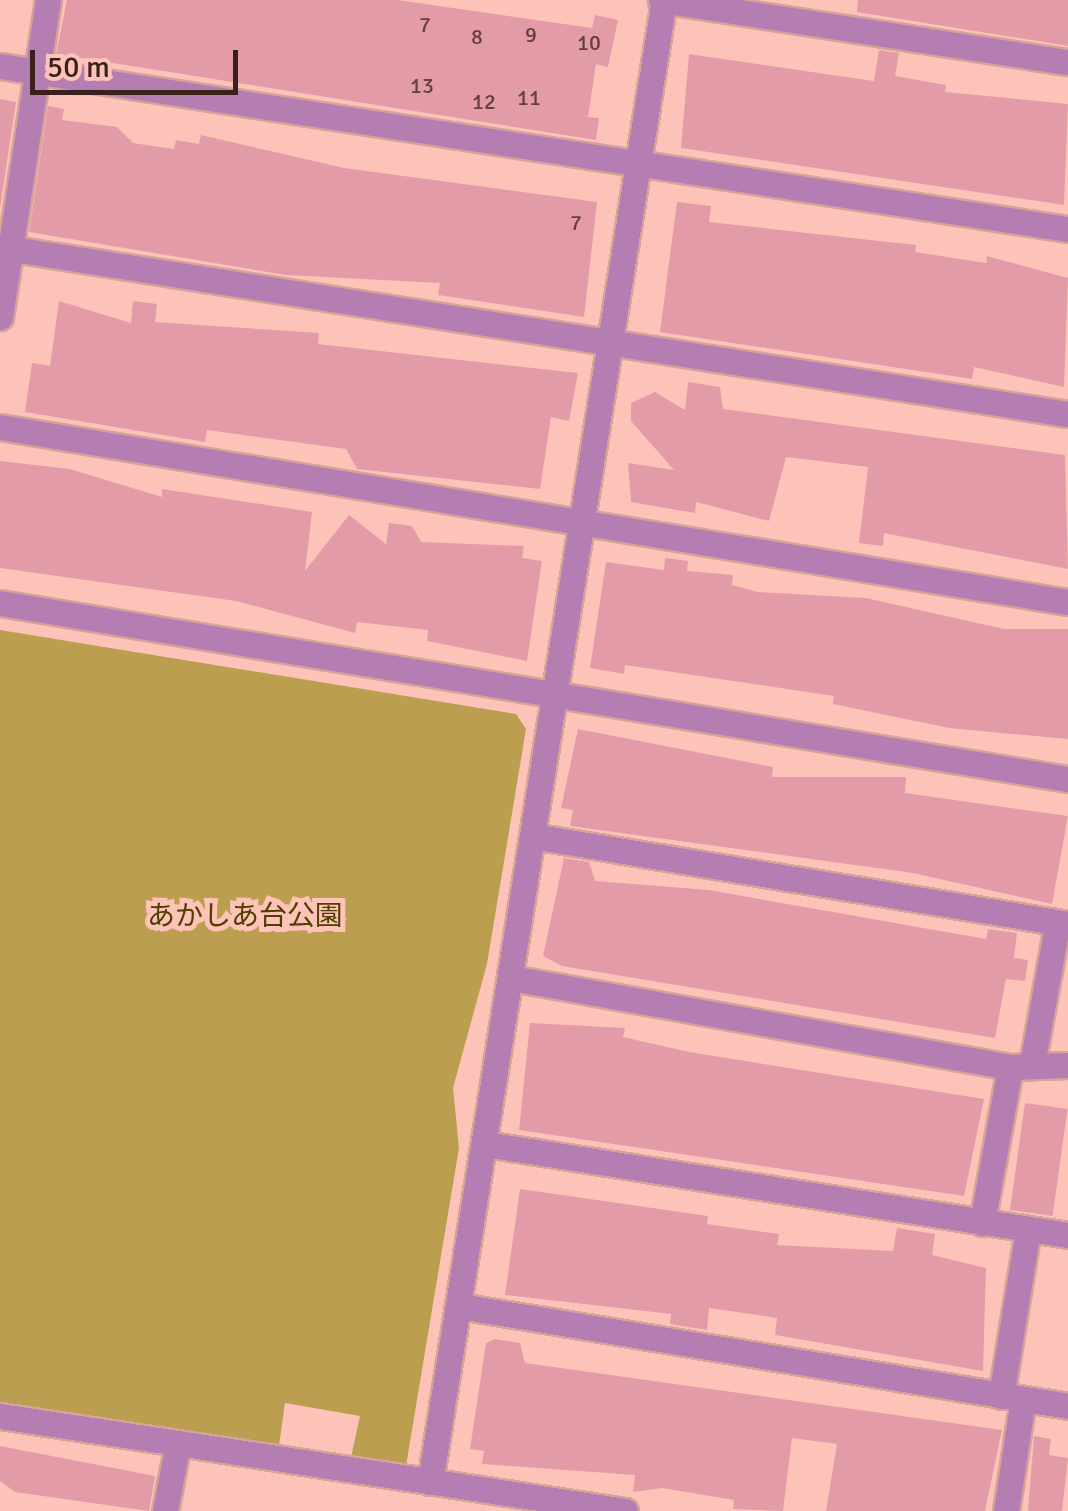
<!DOCTYPE html>
<meta charset="utf-8">
<style>
body{margin:0}
#map{position:relative;width:1068px;height:1511px;overflow:hidden;background:#fdc3b9;font-family:Signika,"Noto Sans JP",sans-serif}
div>[style]{position:absolute}
[style*='--x']{left:calc(var(--x)*1px);top:calc(var(--y)*1px);width:calc(var(--w)*1px);rotate:calc(var(--a)*1deg)}
.green>*{inset:0;background:#bc9e50}
.building>*{inset:0;background:#e39ca7;transform-origin:0 0}
.roads{filter:drop-shadow(2px 0 #d6a29a) drop-shadow(-2px 0 #d6a29a) drop-shadow(0 2px #d6a29a) drop-shadow(0 -2px #d6a29a)}
.pedestrian>*{height:25px;margin:-12.5px;padding:0 12.5px;transform-origin:12.5px;border-radius:12.5px;background:#b57eb2}
.minor>*{height:25px;margin:-12.5px;padding:0 12.5px;transform-origin:12.5px;border-radius:12.5px;background:#b57eb2}
span{translate:-50% -50%;white-space:nowrap;text-align:center;line-height:1.15;-webkit-text-stroke:10px #fdc3b9;paint-order:stroke}
.number-label{font-size:22px;color:#653f3f}
.number-label span{-webkit-text-stroke-width:0}
.park-label{font-size:28px;color:#503d01}
.scale{position:absolute;left:30px;top:50px;width:208px;height:45px;box-sizing:border-box;border:5px solid #3b201c;border-top:0;padding-left:12px;font-size:30px;line-height:35px;white-space:nowrap;color:#3b201c;-webkit-text-stroke:8px #fdc3b9;paint-order:stroke}
</style>
<div id="map">
<div class="green">
<i style="clip-path:polygon(0 630px,516px 714px,526px 729px,487px 964px,453px 1088px,459px 1148px,406px 1466px,351px 1457px,360px 1416px,285px 1403px,279px 1446px,0 1403px)"></i>
</div>
<div class="building">
<i style="clip-path:polygon(67px 0,397px 0,592px 28px,595px 15px,618px 20px,608px 67px,596px 64px,588px 117px,599px 118px,596px 140px,56px 54px)"></i>
<i style="clip-path:polygon(858px 0,1068px 0,1068px 46px,857px 12px)"></i>
<i style="clip-path:polygon(879px 50px,899px 53px,895px 76px,946px 85px,945px 92px,1068px 104px,1064px 205px,681px 148px,689px 54px,874px 81px)"></i>
<i style="clip-path:polygon(0 99px,16px 102px,0 208px)"></i>
<i style="clip-path:polygon(48px 106px,64px 109px,62px 120px,117px 127px,133px 143px,174px 149px,176px 140px,199px 144px,201px 135px,344px 168px,597px 202px,584px 317px,438px 295px,440px 283px,286px 275px,29px 232px)"></i>
<i style="clip-path:polygon(677px 202px,711px 206px,709px 222px,916px 245px,915px 252px,986px 263px,987px 256px,1068px 278px,1064px 387px,974px 367px,972px 379px,660px 332px)"></i>
<i style="clip-path:polygon(59px 301px,131px 323px,133px 301px,157px 304px,155px 322px,319px 333px,318px 344px,578px 373px,569px 421px,551px 417px,540px 489px,357px 469px,346px 449px,207px 430px,205px 442px,25px 412px,32px 363px,50px 366px)"></i>
<i style="clip-path:polygon(688px 382px,720px 387px,723px 409px,1065px 455px,1068px 569px,884px 533px,883px 546px,859px 543px,868px 467px,786px 457px,769px 521px,696px 502px,695px 513px,631px 502px,628px 463px,674px 470px,631px 421px,631px 403px,655px 392px,685px 410px)"></i>
<i style="clip-path:polygon(0 461px,70px 469px,162px 497px,162px 489px,312px 512px,305px 571px,349px 515px,386px 544px,389px 523px,412px 526px,421px 542px,524px 546px,522px 558px,542px 561px,527px 661px,427px 641px,428px 630px,357px 622px,355px 633px,236px 601px,0 568px)"></i>
<i style="clip-path:polygon(665px 558px,688px 561px,687px 571px,733px 575px,732px 585px,758px 592px,866px 598px,1004px 629px,1068px 629px,1068px 739px,949px 728px,833px 704px,834px 696px,625px 665px,624px 674px,590px 668px,606px 562px,664px 570px)"></i>
<i style="clip-path:polygon(578px 729px,773px 767px,772px 777px,906px 777px,905px 793px,1068px 816px,1052px 904px,913px 873px,570px 826px,573px 810px,561px 808px)"></i>
<i style="clip-path:polygon(564px 858px,589px 862px,595px 881px,709px 890px,986px 939px,988px 929px,1017px 933px,1014px 958px,1028px 960px,1025px 981px,1006px 979px,995px 1038px,562px 966px,543px 956px)"></i>
<i style="clip-path:polygon(530px 1023px,625px 1028px,623px 1037px,689px 1052px,984px 1099px,964px 1196px,519px 1130px)"></i>
<i style="left:1025px;top:1103px;width:43px;height:108px;rotate:8deg"></i>
<i style="clip-path:polygon(520px 1189px,708px 1216px,707px 1224px,779px 1234px,777px 1245px,893px 1251px,897px 1228px,935px 1234px,932px 1255px,986px 1268px,983px 1371px,775px 1335px,777px 1318px,709px 1308px,707px 1330px,670px 1324px,671px 1314px,505px 1295px)"></i>
<i style="clip-path:polygon(495px 1339px,520px 1343px,525px 1363px,1002px 1430px,985px 1511px,826px 1511px,837px 1444px,792px 1438px,783px 1511px,733px 1509px,734px 1500px,662px 1488px,633px 1492px,635px 1475px,482px 1464px,484px 1451px,470px 1449px,486px 1343px)"></i>
<i style="clip-path:polygon(1034px 1436px,1051px 1439px,1049px 1455px,1068px 1458px,1062px 1511px,1028px 1511px)"></i>
<i style="clip-path:polygon(0 1446px,155px 1476px,149px 1511px,15px 1492px,0 1481px)"></i>
</div>
<div class="roads">
<div class="pedestrian">
<i style="--x:165;--y:1511;--w:69;--a:-79.2"></i>
</div>
<div class="minor">
<i style="--x:661;--y:0;--w:412;--a:8.7"></i>
<i style="--x:0;--y:66;--w:1080;--a:8.68"></i>
<i style="--x:0;--y:247;--w:1081;--a:8.89"></i>
<i style="--x:0;--y:317;--w:321;--a:-81.4"></i>
<i style="--x:0;--y:427;--w:1082;--a:9.31"></i>
<i style="--x:0;--y:603;--w:1082;--a:9.36"></i>
<i style="--x:532;--y:836;--w:543;--a:9.32"></i>
<i style="--x:511;--y:978;--w:507;--a:10.11"></i>
<i style="--x:1010;--y:1067;--w:58;--a:-2"></i>
<i style="--x:1033;--y:1059;--w:135;--a:-79.8"></i>
<i style="--x:485;--y:1144;--w:590;--a:8.87"></i>
<i style="--x:982;--y:1223;--w:158;--a:-79.8"></i>
<i style="--x:459;--y:1306;--w:617;--a:9.32"></i>
<i style="--x:1001;--y:1396;--w:169;--a:-80.8"></i>
<i style="--x:0;--y:1416;--w:632;--a:8.64"></i>
<i style="--x:430;--y:1482;--w:1500;--a:-81.03"></i>
<i style="--x:1006;--y:1511;--w:113;--a:-81.4"></i>
</div>
</div>
<div class="number-label">
<span style="left:425px;top:25px">7</span>
<span style="left:531px;top:35px">9</span>
<span style="left:477px;top:37px">8</span>
<span style="left:589px;top:43px">10</span>
<span style="left:422px;top:86px">13</span>
<span style="left:529px;top:98px">11</span>
<span style="left:484px;top:102px">12</span>
<span style="left:576px;top:223px">7</span>
</div>
<div class="park-label">
<span style="left:245px;top:916px">あかしあ台公園</span>
</div>
<div class="scale">50 m</div>
</div>
